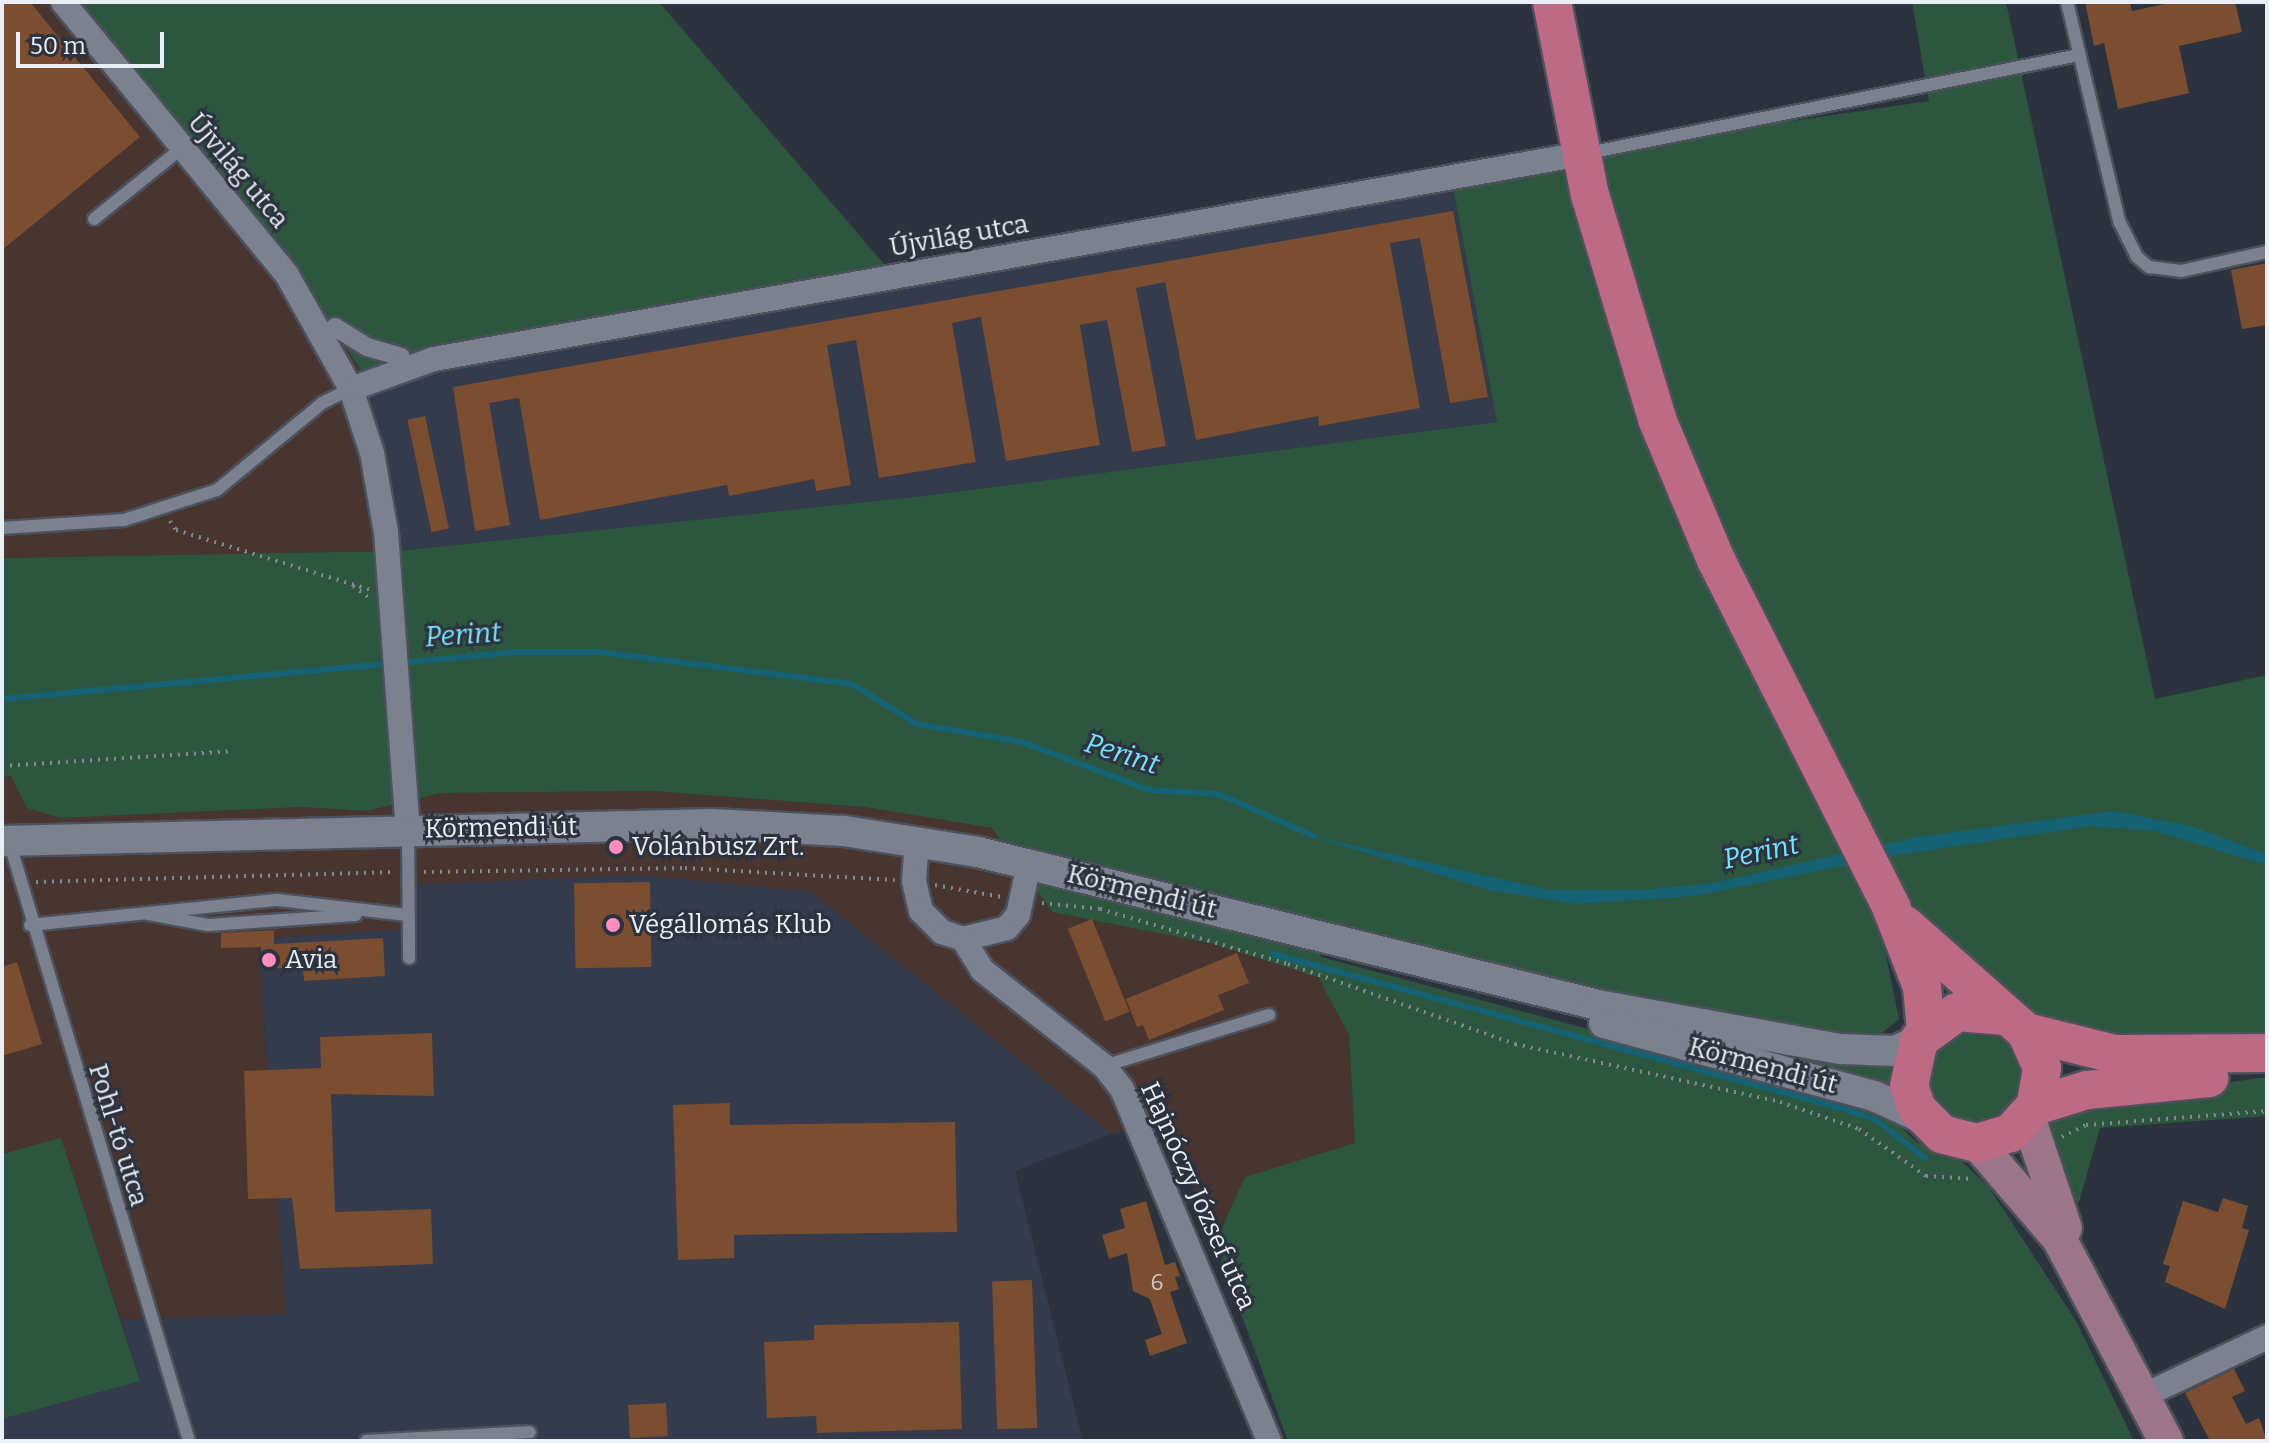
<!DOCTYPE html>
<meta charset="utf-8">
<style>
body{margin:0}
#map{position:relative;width:2269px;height:1443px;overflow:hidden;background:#2d333e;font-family:Bitter,serif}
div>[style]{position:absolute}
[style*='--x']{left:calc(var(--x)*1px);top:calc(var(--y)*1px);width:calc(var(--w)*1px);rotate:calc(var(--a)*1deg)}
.commercial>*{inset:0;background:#493530}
.built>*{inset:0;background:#333b4c}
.green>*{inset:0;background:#2d563e}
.water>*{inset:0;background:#146273}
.stream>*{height:6px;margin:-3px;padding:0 3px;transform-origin:3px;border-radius:3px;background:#146273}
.building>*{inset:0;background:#7b4d31;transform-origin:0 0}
.path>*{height:4px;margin-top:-2px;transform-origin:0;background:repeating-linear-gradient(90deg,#838891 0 2px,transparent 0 8px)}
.roads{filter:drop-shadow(2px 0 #4c515b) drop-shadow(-2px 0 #4c515b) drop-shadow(0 2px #4c515b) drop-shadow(0 -2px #4c515b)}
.service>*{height:12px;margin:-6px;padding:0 6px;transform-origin:6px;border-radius:6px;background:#7b818f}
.pedestrian>*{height:18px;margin:-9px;padding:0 9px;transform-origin:9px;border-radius:9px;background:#7b818f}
.minor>*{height:24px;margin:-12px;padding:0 12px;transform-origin:12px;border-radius:12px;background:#7b818f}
.tertiary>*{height:30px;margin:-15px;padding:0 15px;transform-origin:15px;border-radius:15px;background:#7b818f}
.secondary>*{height:34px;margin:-17px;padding:0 17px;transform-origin:17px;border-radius:17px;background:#9c758a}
.primary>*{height:38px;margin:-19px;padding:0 19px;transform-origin:19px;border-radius:19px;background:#bd6a84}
.dots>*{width:22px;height:22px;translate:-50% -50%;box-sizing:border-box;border:4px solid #2d333e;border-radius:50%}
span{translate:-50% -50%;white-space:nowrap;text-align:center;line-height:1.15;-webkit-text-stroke:6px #2d333e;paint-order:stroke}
.number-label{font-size:22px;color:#cec6c4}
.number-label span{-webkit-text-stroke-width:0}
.street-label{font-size:26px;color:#eaeef5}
.poi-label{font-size:26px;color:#eaeef5}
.left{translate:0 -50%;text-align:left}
.water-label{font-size:28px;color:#77e2fd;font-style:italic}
.frame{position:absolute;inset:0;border:4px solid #eaeef5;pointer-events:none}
.scale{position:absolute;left:16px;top:32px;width:148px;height:36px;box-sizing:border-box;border:4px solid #eaeef5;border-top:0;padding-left:10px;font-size:24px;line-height:28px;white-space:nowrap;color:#eaeef5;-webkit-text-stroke:6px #2d333e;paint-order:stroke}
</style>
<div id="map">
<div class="commercial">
<i style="clip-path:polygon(2px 2px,79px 2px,276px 241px,362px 372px,397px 551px,2px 558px)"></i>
<i style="clip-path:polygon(11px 775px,27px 808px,60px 818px,301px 807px,367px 811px,441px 793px,653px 791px,865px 807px,992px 828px,1052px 912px,1213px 944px,1318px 977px,1349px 1035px,1355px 1144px,1245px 1177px,1215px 1243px,1169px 1120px,1111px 1134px,811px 892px,402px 886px,409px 929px,258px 939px,286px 1314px,121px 1320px,61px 1139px,2px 1154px,2px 777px)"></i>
</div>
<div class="built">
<i style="clip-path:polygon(1450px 171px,1497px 422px,923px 496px,397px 551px,362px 372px)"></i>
<i style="clip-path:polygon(640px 875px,811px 892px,1111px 1134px,1015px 1171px,1083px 1441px,2px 1441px,2px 1419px,140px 1381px,121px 1320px,286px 1314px,258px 939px,408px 929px,402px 885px)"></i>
</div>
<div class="green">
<i style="clip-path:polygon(79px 2px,659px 2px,890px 271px,362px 372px,276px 241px)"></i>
<i style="clip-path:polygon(1912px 2px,2006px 2px,2155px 699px,2267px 675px,2267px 1043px,2071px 1040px,1877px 912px,1899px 1019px,1878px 1036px,1810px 1035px,1666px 1010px,1306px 916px,1321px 957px,1881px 1108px,1916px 1142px,1956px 1156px,1988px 1186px,2076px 1321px,2134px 1441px,1288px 1441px,1215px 1243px,1245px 1177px,1355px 1143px,1349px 1035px,1318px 977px,1213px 944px,1052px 912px,992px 828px,865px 807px,653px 791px,441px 793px,367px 811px,301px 807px,60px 818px,27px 808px,11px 776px,2px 777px,2px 558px,397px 551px,923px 496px,1497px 422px,1450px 171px,1929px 101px)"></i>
<i style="clip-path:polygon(1974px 1019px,2026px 1048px,2016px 1118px,1952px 1127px,1920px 1083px,1947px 1028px)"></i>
<i style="clip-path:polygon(1724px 1040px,1892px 1064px,1894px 1090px)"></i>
<i style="clip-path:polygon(2267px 1077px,2267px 1116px,2100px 1128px,2079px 1202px,2059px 1211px,2039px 1123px,2051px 1108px)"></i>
<i style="clip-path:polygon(61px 1138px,140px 1381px,2px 1419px,2px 1154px)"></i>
</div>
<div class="water">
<i style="clip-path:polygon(2114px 811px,2190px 826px,2267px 854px,2267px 865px,2155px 831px,2091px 826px,1897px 855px,1694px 896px,1575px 904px,1489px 890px,1307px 835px,1549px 890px,1643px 890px,1713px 883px,1917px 837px)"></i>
</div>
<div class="stream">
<i style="--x:400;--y:663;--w:115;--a:-5.5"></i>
<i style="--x:514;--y:652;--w:85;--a:0"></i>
<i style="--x:599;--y:652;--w:255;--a:7.2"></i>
<i style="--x:852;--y:684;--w:76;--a:31.6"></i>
<i style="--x:917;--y:724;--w:107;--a:9.7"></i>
<i style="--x:1022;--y:742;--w:136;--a:20.7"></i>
<i style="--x:1149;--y:790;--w:70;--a:3.3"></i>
<i style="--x:1219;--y:794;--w:104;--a:23.9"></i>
<i style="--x:2;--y:699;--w:389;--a:-5.2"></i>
<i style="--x:1273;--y:954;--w:596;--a:15.18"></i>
<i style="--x:1848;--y:1110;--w:30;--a:20"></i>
<i style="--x:1876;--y:1120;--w:62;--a:37.8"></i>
</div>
<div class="building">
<i style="clip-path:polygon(2px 2px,30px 2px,140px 137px,2px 250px)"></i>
<i style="clip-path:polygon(2085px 2px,2130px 2px,2132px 11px,2174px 2px,2235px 2px,2242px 32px,2179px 46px,2189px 93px,2118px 109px,2104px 43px,2094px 46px)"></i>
<i style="clip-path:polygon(1453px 211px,1488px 397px,1450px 403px,1420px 238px,1390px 243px,1420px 408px,1319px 426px,1318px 416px,1196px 440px,1165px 282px,1136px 288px,1166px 446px,1132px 452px,1107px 320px,1080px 325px,1100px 445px,1006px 461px,981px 317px,952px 323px,976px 462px,879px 478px,856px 340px,827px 345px,851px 485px,816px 491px,814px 479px,729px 496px,727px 485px,540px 520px,519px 398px,489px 403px,510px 525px,475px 531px,453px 387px)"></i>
<i style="clip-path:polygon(2267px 263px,2267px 325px,2242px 329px,2231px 270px)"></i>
<i style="left:425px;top:416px;width:115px;height:18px;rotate:78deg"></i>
<i style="left:650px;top:882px;width:85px;height:76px;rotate:89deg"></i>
<i style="left:1092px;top:919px;width:100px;height:26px;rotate:68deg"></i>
<i style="clip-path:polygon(274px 930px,274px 944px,383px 938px,385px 976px,304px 981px,303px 967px,262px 969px,261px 947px,221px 948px,221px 933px)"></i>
<i style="clip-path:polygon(1237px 953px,1249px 983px,1218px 995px,1224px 1010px,1149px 1040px,1143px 1025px,1137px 1027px,1126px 999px)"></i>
<i style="clip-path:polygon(17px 962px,42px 1044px,2px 1056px,2px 967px)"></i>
<i style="clip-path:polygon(432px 1033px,434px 1096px,331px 1094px,335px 1212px,431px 1209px,433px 1264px,300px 1269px,292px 1198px,248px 1199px,244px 1071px,321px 1068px,320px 1037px)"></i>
<i style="clip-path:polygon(730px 1103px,730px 1125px,955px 1122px,957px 1232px,734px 1235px,734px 1258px,678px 1260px,673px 1105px)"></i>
<i style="clip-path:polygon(2223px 1198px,2248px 1206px,2242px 1228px,2249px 1230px,2225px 1309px,2165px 1282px,2170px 1266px,2163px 1264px,2183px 1201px,2218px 1212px)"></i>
<i style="clip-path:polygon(1146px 1201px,1165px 1265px,1175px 1262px,1180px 1276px,1175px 1277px,1179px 1289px,1170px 1292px,1187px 1343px,1150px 1356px,1145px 1340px,1162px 1334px,1150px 1299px,1133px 1291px,1127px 1253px,1109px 1259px,1102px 1235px,1125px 1228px,1120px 1209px)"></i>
<i style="left:1032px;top:1280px;width:148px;height:40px;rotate:88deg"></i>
<i style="clip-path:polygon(959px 1322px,962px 1429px,817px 1433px,816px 1416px,767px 1418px,764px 1342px,814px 1340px,814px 1325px)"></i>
<i style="clip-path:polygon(2234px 1369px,2245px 1391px,2232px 1397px,2246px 1424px,2259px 1418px,2267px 1441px,2210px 1441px,2185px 1393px)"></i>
<i style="left:666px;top:1403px;width:33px;height:38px;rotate:87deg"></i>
</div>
<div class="path">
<i style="--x:170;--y:521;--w:11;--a:56"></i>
<i style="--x:176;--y:530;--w:204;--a:17.1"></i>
<i style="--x:353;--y:586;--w:19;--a:36"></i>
<i style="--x:2;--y:766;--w:229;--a:-3.7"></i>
<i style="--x:424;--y:872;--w:261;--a:-0.9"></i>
<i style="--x:685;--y:868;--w:210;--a:3.3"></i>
<i style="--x:36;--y:882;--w:359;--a:-1.6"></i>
<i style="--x:935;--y:885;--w:68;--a:10.2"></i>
<i style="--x:1042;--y:903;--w:58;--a:5.9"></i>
<i style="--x:1100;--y:909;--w:196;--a:16.3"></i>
<i style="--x:1288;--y:964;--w:241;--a:19.4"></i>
<i style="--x:1515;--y:1044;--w:271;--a:12.3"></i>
<i style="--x:1780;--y:1102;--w:83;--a:18.9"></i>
<i style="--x:1859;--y:1129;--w:82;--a:35"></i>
<i style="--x:1926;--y:1176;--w:47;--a:3.7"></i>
<i style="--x:2062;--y:1137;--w:27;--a:-27"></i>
<i style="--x:2086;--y:1125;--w:182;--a:-4.4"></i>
</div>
<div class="roads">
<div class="service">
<i style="--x:2067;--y:2;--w:225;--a:76.6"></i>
<i style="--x:2119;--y:221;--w:40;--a:63.4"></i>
<i style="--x:2137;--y:257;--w:16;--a:40"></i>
<i style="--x:2149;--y:267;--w:32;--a:7"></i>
<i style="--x:2181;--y:271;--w:88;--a:-12.5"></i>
<i style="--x:1588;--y:153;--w:501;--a:-11.29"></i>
<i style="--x:94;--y:219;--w:113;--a:-38.9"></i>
<i style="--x:2;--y:528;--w:122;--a:-3.8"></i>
<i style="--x:124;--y:520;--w:98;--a:-17.9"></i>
<i style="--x:217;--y:490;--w:136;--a:-39.6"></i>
<i style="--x:322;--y:403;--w:32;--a:-26"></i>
<i style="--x:408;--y:833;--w:125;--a:89.5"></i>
<i style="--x:9;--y:841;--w:626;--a:73.3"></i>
<i style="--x:148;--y:914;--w:61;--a:10.4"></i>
<i style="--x:208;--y:925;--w:148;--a:-3.9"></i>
<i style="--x:30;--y:925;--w:249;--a:-5.8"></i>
<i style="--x:278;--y:900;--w:130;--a:6.6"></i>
<i style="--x:1104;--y:1066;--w:173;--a:-17.2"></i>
<i style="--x:366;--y:1441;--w:164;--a:-3.1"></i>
</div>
<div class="pedestrian">
<i style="--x:335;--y:327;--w:38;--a:32"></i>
<i style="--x:367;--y:347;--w:35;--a:16"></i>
</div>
<div class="minor">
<i style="--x:63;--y:2;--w:353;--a:50.6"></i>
<i style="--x:287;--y:275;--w:131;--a:60.7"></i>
<i style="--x:351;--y:389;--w:67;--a:71.8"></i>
<i style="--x:372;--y:453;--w:80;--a:80"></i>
<i style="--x:386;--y:532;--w:300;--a:85.8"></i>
<i style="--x:351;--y:389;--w:88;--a:-19.9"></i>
<i style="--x:434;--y:359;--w:1165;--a:-10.13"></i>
<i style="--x:917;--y:840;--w:41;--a:94.2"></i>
<i style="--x:914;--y:881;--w:31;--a:77"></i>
<i style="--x:921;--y:911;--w:30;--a:45"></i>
<i style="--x:942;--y:932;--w:22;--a:18"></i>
<i style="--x:963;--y:939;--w:45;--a:-14"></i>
<i style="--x:1007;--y:928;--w:17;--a:-50"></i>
<i style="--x:1018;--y:915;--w:52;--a:-77.8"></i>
<i style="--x:963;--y:939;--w:36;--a:58"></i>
<i style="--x:982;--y:970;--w:155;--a:38.2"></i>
<i style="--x:1104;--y:1066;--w:29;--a:52"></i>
<i style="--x:1122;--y:1089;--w:381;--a:67.3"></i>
<i style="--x:2143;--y:1396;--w:137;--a:-25.4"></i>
</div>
<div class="tertiary">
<i style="--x:2;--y:841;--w:711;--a:-1.37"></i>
<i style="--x:713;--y:824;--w:131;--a:3.1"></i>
<i style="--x:844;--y:831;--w:136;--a:8.9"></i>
<i style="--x:978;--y:852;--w:639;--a:13.86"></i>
<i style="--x:1598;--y:1005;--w:247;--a:10.3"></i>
<i style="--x:1841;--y:1049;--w:54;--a:2.1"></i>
<i style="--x:1895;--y:1051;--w:26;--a:-25"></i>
<i style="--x:1604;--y:1023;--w:280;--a:15.1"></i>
<i style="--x:1874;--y:1096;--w:55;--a:24.7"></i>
</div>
<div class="secondary">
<i style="--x:2028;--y:1117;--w:117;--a:71.6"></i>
<i style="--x:1977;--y:1143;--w:128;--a:49.4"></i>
<i style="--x:2060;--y:1240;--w:227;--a:62.2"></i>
</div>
<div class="primary">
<i style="--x:1552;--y:2;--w:197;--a:78.9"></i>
<i style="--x:1590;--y:195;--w:234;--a:73.3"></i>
<i style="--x:1657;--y:419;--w:153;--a:67.3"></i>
<i style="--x:1716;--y:560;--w:389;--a:63.2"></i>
<i style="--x:1891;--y:907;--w:86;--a:68.8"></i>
<i style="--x:1922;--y:987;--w:44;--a:84.8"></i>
<i style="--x:1905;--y:925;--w:162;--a:41.5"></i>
<i style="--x:2026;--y:1032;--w:39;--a:66"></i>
<i style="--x:2042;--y:1068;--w:39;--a:100"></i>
<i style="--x:2035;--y:1106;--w:36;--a:132"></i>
<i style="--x:2011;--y:1133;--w:35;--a:164"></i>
<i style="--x:1977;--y:1143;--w:36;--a:-166"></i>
<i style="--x:1942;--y:1134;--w:35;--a:-135"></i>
<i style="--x:1917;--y:1109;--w:24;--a:-109"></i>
<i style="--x:1909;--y:1086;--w:47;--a:-77.7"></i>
<i style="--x:1919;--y:1040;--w:47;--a:-36.4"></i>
<i style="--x:1957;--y:1012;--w:48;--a:4.8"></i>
<i style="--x:2026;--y:1032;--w:91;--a:14"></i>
<i style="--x:2114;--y:1054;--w:153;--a:-0.4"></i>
<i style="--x:2035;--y:1106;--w:54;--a:-17.1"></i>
<i style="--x:2087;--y:1090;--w:123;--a:-5.6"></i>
</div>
</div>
<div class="dots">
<i style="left:616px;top:847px;background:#fd8ebf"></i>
<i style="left:613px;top:925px;background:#fd8ebf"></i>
<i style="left:269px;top:960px;background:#fd8ebf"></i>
</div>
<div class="number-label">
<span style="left:1157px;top:1283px">6</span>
</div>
<div class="street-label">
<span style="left:238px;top:171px;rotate:50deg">Újvilág utca</span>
<span style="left:959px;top:236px;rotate:-10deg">Újvilág utca</span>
<span style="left:501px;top:828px;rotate:-1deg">Körmendi út</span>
<span style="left:1142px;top:892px;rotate:14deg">Körmendi út</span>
<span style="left:1763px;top:1066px;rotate:15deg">Körmendi út</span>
<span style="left:118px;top:1135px;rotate:73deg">Pohl-tó utca</span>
<span style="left:1198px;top:1196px;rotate:66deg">Hajnóczy József utca</span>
</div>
<div class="poi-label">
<span class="left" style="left:632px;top:847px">Volánbusz Zrt.</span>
<span class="left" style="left:629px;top:925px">Végállomás Klub</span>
<span class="left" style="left:285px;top:960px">Avia</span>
</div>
<div class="water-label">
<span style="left:463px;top:635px;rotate:-4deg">Perint</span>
<span style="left:1122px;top:754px;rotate:18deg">Perint</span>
<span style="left:1761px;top:852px;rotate:-12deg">Perint</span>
</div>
<div class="frame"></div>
<div class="scale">50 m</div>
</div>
